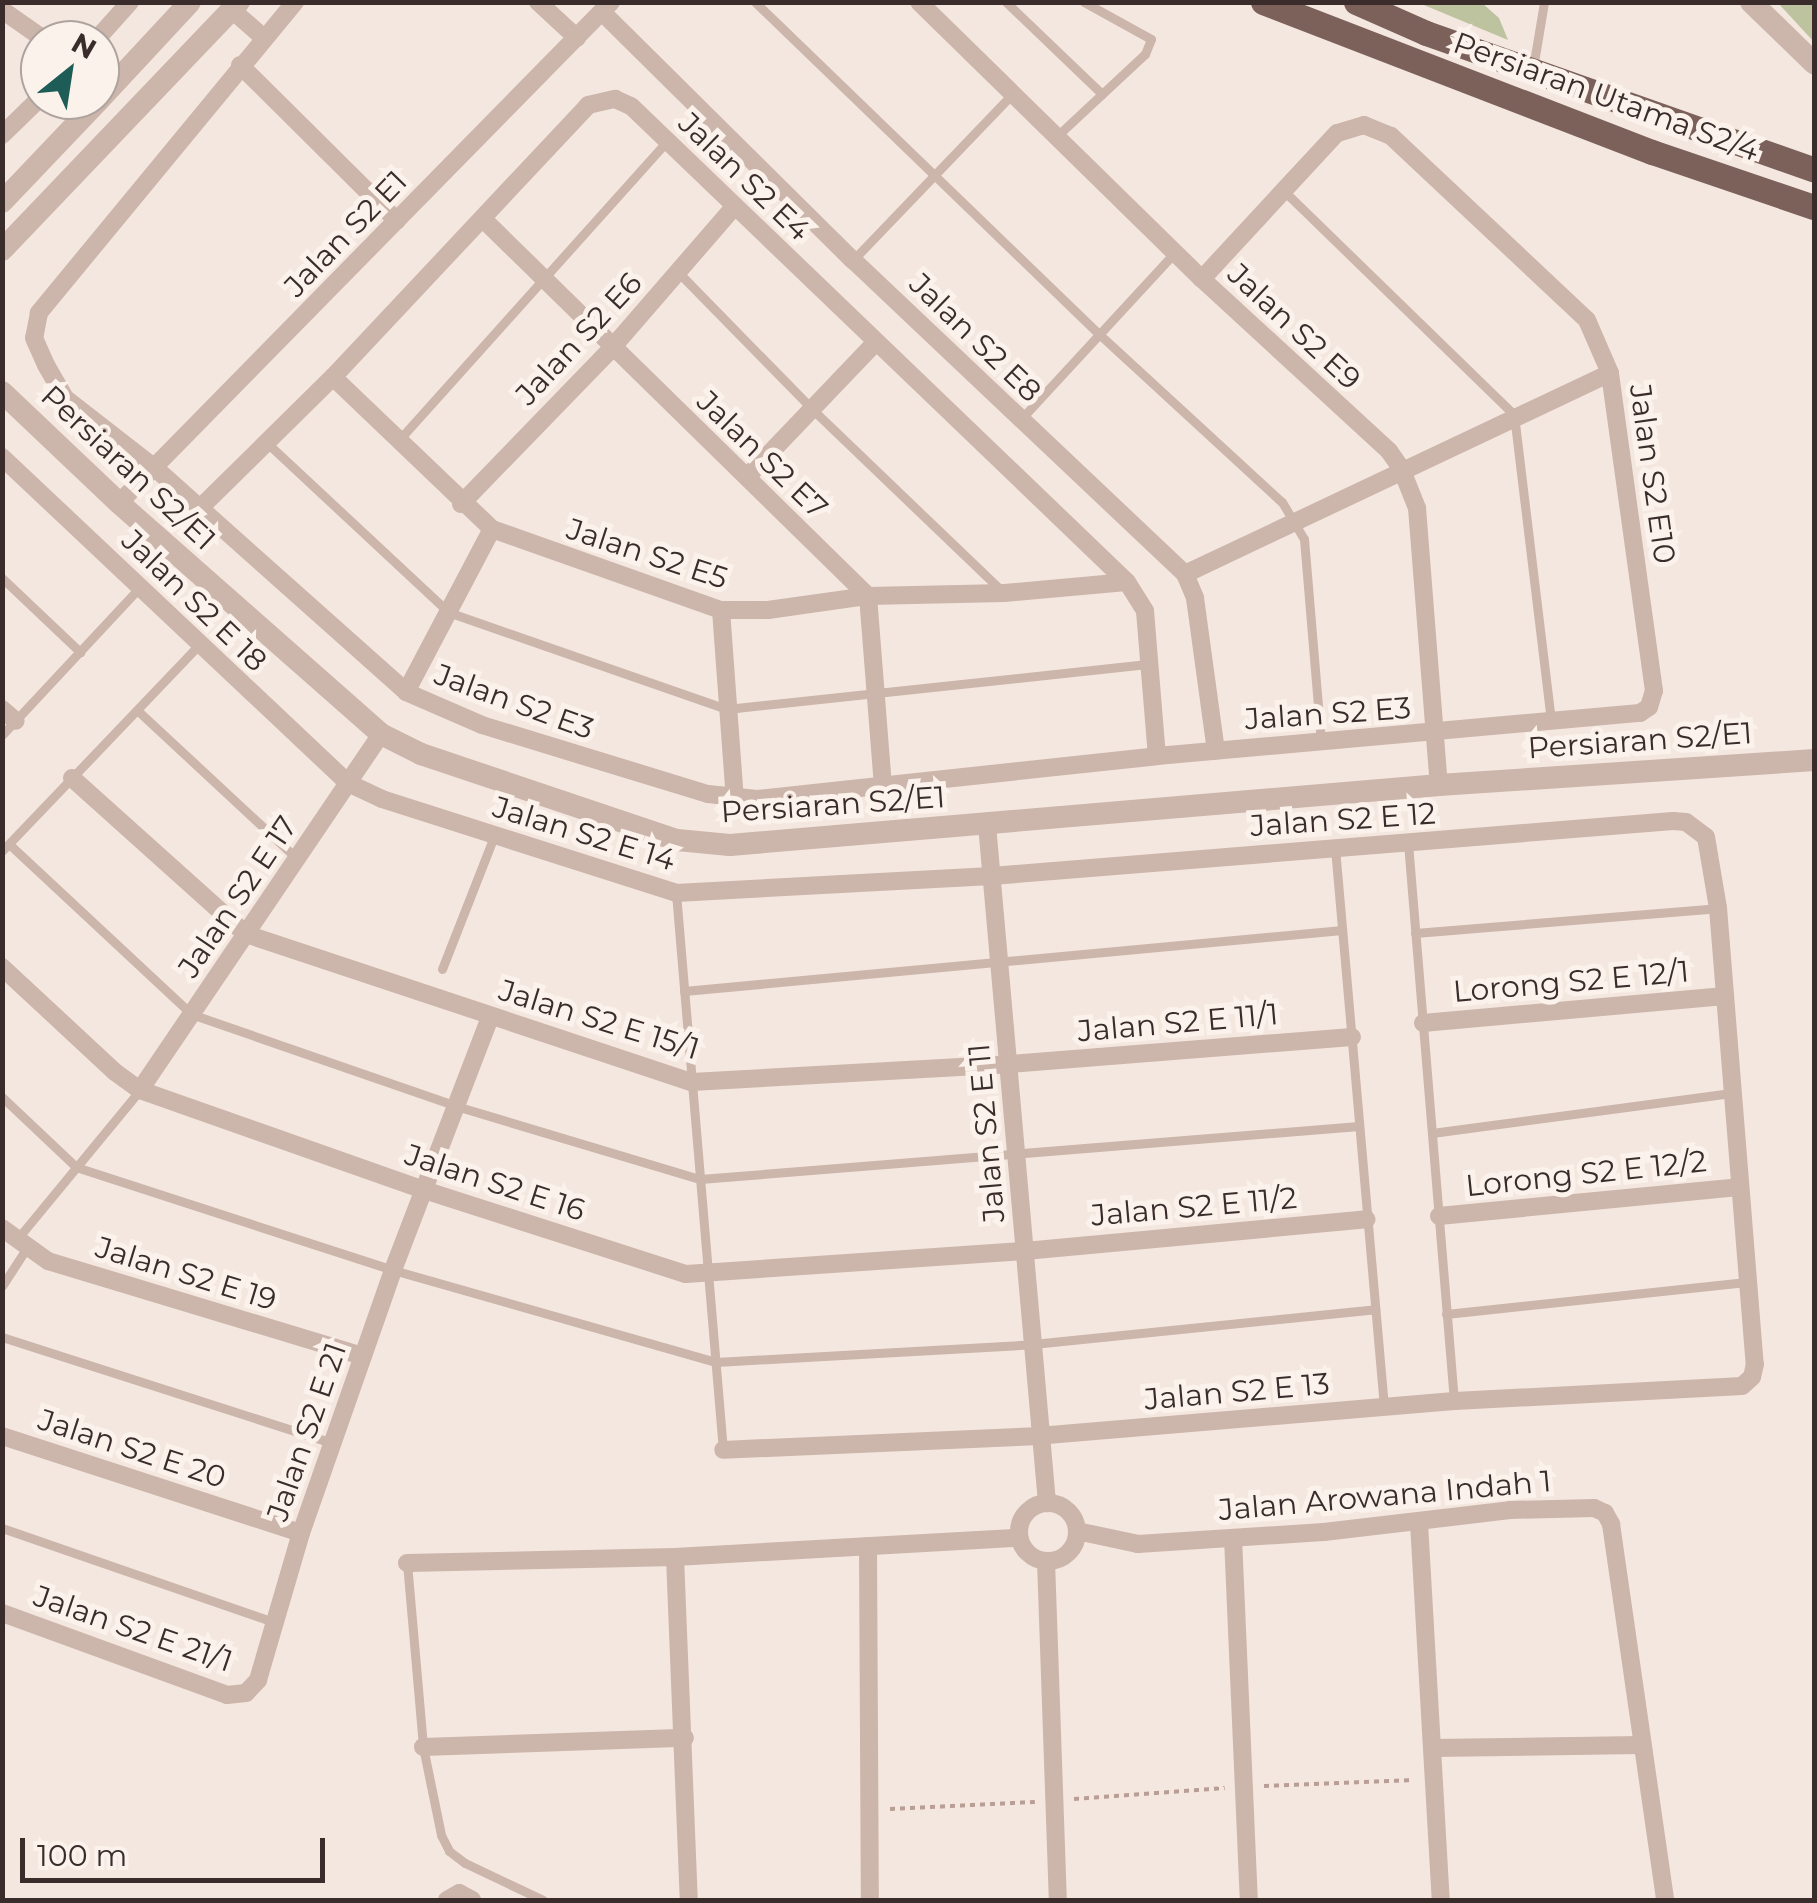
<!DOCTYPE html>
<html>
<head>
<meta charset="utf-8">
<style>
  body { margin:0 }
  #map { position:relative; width:1817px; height:1903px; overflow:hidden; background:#f4e7df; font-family:Montserrat,sans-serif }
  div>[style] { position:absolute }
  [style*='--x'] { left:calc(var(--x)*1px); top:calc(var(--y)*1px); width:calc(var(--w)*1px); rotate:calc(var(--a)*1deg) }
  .green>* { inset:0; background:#bdc39e }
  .path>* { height:4px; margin-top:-2px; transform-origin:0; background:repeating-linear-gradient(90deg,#b89e95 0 5px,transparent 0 10px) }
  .service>* { height:9px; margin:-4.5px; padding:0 4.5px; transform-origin:4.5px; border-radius:4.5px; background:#ccb5aa }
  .minor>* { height:18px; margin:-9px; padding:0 9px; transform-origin:9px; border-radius:9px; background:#ccb5aa }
  .minor>.ring { margin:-9px; padding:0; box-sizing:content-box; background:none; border:18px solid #ccb5aa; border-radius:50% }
  .tertiary>* { height:22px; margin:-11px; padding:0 11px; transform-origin:11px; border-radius:11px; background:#ccb5aa }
  .primary>* { height:25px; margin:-12.5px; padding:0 12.5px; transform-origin:12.5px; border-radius:12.5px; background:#7c615b }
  span { translate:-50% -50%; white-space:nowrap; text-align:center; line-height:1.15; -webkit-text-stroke:10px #fbf2ec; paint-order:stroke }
  .street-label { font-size:30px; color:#3a2c2a }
  .frame { position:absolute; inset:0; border:5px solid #3a2c2a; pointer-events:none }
  .north { position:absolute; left:20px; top:20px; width:100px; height:100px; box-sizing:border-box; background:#fbf2ec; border:2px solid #aea39e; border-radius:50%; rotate:30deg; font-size:28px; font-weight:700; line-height:40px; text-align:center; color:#3a2c2a }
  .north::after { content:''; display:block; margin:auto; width:35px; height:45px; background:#1e5d57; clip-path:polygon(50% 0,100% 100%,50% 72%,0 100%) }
  .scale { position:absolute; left:20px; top:1838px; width:305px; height:45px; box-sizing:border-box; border:5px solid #3a2c2a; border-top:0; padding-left:12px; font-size:30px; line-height:35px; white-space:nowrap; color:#3a2c2a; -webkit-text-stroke:8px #fbf2ec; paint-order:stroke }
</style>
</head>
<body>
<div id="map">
  <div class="green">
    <i style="clip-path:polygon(1419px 3px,1482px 3px,1499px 18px,1508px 40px)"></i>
    <i style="clip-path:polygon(1778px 3px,1814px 3px,1814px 42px)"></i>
  </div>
  <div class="path">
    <i style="--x:1264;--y:1786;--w:150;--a:-2.3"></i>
    <i style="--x:1074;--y:1799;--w:151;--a:-4.2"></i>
    <i style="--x:890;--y:1809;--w:145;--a:-2.8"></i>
  </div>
  <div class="service">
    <i style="--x:755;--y:2;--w:478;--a:44"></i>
    <i style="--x:1099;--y:334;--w:248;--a:42.6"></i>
    <i style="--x:1282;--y:502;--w:43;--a:59.3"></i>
    <i style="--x:1304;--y:539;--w:203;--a:85.2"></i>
    <i style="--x:1006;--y:2;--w:133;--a:43.8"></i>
    <i style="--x:1533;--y:68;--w:67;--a:-80.5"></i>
    <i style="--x:1057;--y:136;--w:120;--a:-43"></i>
    <i style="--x:1145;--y:54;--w:16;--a:-68"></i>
    <i style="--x:1151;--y:39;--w:77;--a:-151.1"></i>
    <i style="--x:1284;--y:191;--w:321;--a:44.2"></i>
    <i style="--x:1514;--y:415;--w:307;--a:83.1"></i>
    <i style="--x:853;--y:260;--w:231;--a:-46.2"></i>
    <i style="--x:678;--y:272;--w:192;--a:45.6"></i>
    <i style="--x:812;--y:409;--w:266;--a:43.8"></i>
    <i style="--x:1022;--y:418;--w:224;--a:-47.3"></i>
    <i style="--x:398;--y:441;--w:403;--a:-48.1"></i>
    <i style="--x:266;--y:442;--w:249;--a:43"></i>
    <i style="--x:448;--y:612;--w:295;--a:19.2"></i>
    <i style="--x:727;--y:709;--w:425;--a:-6.1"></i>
    <i style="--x:2;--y:578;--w:108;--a:43.5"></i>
    <i style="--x:137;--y:710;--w:217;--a:42.9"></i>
    <i style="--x:2;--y:735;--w:202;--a:-47"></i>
    <i style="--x:1408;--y:843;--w:560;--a:85.29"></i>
    <i style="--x:9;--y:844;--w:249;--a:43"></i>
    <i style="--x:191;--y:1014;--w:281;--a:19.1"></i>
    <i style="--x:456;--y:1106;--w:255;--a:16.7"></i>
    <i style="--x:700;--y:1179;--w:661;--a:-4.6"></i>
    <i style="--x:1335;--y:848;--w:561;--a:84.99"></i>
    <i style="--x:2;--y:851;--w:285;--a:-46.3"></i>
    <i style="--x:676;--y:893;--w:559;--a:85.18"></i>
    <i style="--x:1415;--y:933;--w:303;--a:-4.7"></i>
    <i style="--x:442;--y:969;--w:143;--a:-68.6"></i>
    <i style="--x:684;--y:991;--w:661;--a:-5.3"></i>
    <i style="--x:2;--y:1097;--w:102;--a:43.4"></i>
    <i style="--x:76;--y:1167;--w:333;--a:18"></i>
    <i style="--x:393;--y:1270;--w:336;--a:15.9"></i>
    <i style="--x:716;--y:1362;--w:318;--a:-3.2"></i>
    <i style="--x:1033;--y:1344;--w:344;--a:-5.8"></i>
    <i style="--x:1432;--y:1133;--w:302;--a:-7.6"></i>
    <i style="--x:18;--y:1238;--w:192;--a:-50.5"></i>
    <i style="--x:2;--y:1286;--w:44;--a:-57"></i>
    <i style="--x:1446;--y:1314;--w:302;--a:-6.1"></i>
    <i style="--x:2;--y:1337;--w:348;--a:17.8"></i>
    <i style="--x:2;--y:1528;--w:288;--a:19.1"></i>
    <i style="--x:407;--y:1563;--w:185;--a:85"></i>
    <i style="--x:423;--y:1747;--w:90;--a:78.4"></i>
    <i style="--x:441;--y:1835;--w:18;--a:63"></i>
    <i style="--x:449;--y:1851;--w:20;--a:37"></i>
    <i style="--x:465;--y:1863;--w:86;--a:25.4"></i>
  </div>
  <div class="minor">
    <i style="--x:295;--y:2;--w:403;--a:129.5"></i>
    <i style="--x:39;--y:313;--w:25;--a:101"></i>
    <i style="--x:34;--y:338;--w:30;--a:66"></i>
    <i style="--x:46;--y:365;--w:38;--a:60"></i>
    <i style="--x:65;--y:398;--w:114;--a:37.9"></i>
    <i style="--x:155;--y:468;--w:336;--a:41.7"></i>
    <i style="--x:406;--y:692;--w:83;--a:23.5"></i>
    <i style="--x:482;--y:725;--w:236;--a:17"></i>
    <i style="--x:708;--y:794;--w:49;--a:5.8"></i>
    <i style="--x:757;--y:799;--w:402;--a:-6.1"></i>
    <i style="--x:1157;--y:756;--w:485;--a:-5.1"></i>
    <i style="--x:1640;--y:713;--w:11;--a:-34"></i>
    <i style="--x:1649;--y:707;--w:17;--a:-73"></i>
    <i style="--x:1654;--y:691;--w:321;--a:-97.9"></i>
    <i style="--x:1610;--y:373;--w:58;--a:-113.5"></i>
    <i style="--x:1587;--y:320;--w:269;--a:-136.8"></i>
    <i style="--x:1391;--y:136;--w:29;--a:-158"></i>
    <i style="--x:1364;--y:125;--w:28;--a:163"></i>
    <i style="--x:1337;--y:133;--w:199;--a:132.8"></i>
    <i style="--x:538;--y:2;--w:53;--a:42.7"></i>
    <i style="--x:919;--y:2;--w:396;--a:44.4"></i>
    <i style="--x:1202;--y:279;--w:254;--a:42.6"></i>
    <i style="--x:1389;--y:451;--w:21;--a:55"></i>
    <i style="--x:1401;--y:468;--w:43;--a:68.2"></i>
    <i style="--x:1417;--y:508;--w:278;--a:85.5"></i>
    <i style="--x:2;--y:10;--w:52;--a:34.9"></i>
    <i style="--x:232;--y:10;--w:41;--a:41.1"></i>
    <i style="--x:602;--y:12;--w:353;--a:44.7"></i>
    <i style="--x:853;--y:260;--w:457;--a:43.4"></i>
    <i style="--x:1185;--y:574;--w:26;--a:67"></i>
    <i style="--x:1195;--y:598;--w:154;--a:82.2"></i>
    <i style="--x:96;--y:40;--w:51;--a:-48.2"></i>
    <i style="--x:240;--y:65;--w:221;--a:44.8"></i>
    <i style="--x:2;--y:135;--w:53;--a:-44.2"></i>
    <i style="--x:483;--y:219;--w:539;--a:44.4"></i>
    <i style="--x:868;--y:596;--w:190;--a:85.5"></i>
    <i style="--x:333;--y:377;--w:220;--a:43.7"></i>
    <i style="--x:492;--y:529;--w:243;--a:19.5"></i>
    <i style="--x:721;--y:610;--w:47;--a:0"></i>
    <i style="--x:768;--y:610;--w:101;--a:-8"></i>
    <i style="--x:868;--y:596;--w:136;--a:-1.3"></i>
    <i style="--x:1004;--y:593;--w:123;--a:-5.1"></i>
    <i style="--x:2;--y:457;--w:475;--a:43.3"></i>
    <i style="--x:348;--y:783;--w:38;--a:25"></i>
    <i style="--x:382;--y:799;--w:309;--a:17.7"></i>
    <i style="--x:676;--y:893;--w:316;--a:-3.1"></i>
    <i style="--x:992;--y:876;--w:683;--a:-4.62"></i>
    <i style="--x:1673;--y:821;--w:13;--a:4"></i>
    <i style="--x:1686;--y:822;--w:25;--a:37"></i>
    <i style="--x:1706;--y:837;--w:72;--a:80.4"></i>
    <i style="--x:1718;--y:908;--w:457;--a:85.4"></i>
    <i style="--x:1755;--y:1364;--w:13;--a:103"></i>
    <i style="--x:1752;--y:1377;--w:13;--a:138"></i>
    <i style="--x:1742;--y:1386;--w:288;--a:177"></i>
    <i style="--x:1454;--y:1401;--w:414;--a:175.2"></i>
    <i style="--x:1041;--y:1436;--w:318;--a:177.5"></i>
    <i style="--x:747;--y:477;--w:187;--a:-46.3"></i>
    <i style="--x:119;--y:503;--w:702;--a:-45.52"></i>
    <i style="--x:461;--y:504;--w:216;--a:-45.9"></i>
    <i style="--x:611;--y:349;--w:188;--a:-49.1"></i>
    <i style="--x:199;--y:509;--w:188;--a:-44.6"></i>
    <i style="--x:333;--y:377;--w:373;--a:-46.8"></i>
    <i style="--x:588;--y:105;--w:28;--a:-13"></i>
    <i style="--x:615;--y:99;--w:17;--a:24"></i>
    <i style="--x:631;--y:106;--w:687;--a:43.82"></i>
    <i style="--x:1127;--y:582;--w:34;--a:58"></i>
    <i style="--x:1145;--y:611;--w:145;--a:85.3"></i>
    <i style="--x:1185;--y:574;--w:470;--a:-25.3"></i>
    <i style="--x:721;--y:610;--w:191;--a:85.8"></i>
    <i style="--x:406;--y:692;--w:184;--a:-62.2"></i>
    <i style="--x:2;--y:709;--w:18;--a:41"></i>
    <i style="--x:72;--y:778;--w:234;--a:41.9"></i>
    <i style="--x:246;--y:934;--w:470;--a:18.4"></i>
    <i style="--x:692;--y:1082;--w:318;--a:-3.2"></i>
    <i style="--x:1009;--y:1064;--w:344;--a:-4.5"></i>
    <i style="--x:987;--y:825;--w:681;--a:84.94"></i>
    <i style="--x:2;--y:967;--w:154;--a:42.9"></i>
    <i style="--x:115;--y:1072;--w:31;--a:36"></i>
    <i style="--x:140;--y:1090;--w:301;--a:19.4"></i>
    <i style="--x:424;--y:1190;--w:275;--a:17.8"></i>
    <i style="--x:686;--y:1274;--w:340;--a:-3.9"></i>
    <i style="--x:1025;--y:1251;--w:343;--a:-5.3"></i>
    <i style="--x:1423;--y:1023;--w:303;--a:-5.1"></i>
    <i style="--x:140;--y:1090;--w:430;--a:-55.9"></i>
    <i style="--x:1439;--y:1216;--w:301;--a:-5.5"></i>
    <i style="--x:2;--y:1228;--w:57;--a:35.7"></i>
    <i style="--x:48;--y:1261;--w:329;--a:16.8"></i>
    <i style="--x:2;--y:1436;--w:314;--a:18"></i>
    <i class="ring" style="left:1019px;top:1503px;width:40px;height:40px"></i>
    <i style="--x:1419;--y:1523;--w:378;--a:86.7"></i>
    <i style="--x:1077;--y:1531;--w:62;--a:12"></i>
    <i style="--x:1138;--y:1544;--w:186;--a:-3.7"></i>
    <i style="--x:1324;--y:1532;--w:187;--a:-6.7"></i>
    <i style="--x:1510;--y:1510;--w:84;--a:-1.4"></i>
    <i style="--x:1594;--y:1508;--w:12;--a:24"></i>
    <i style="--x:1605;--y:1513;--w:13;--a:61"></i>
    <i style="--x:1611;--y:1524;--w:380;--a:81.8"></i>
    <i style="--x:1233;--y:1538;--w:362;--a:87.5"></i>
    <i style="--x:868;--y:1546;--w:354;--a:89.7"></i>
    <i style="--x:675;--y:1557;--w:343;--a:87.7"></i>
    <i style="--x:1046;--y:1561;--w:339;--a:88"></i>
    <i style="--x:407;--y:1563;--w:268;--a:-1.3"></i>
    <i style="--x:675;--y:1557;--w:345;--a:-3.2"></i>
    <i style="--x:2;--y:1613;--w:239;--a:20"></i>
    <i style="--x:227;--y:1695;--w:19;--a:-6"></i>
    <i style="--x:246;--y:1693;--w:18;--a:-47"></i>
    <i style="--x:258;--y:1680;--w:153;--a:-73.7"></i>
    <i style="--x:301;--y:1533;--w:279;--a:-70.7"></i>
    <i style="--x:393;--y:1270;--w:271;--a:-69"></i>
    <i style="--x:423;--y:1747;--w:262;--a:-2"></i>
    <i style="--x:1433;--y:1748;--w:208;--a:-0.8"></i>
    <i style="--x:447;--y:1900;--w:14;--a:-30"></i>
    <i style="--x:459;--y:1893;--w:15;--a:28"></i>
  </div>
  <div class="tertiary">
    <i style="--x:1751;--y:2;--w:88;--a:44.1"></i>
    <i style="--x:100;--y:99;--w:132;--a:-47.1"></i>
    <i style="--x:2;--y:202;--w:141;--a:-46.4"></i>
    <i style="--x:2;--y:250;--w:343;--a:-46.3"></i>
    <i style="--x:2;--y:392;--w:161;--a:43.5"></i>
    <i style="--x:119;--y:503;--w:349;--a:41.4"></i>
    <i style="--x:381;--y:734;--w:45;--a:26.6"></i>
    <i style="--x:421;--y:754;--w:270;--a:18.6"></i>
    <i style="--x:677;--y:840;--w:53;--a:5.4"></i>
    <i style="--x:730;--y:845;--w:712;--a:-4.84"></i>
    <i style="--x:1439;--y:785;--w:376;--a:-3.8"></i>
  </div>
  <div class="primary">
    <i style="--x:1263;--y:2;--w:417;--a:21.1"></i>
    <i style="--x:1652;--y:152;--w:171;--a:18.8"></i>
    <i style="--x:1356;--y:2;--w:77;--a:23.9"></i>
    <i style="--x:1426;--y:33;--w:411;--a:19.4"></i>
  </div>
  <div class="street-label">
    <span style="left:1606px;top:97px;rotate:20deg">Persiaran Utama S2/4</span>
    <span style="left:744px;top:177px;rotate:44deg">Jalan S2 E4</span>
    <span style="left:346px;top:234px;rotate:-46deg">Jalan S2 E1</span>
    <span style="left:1294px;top:327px;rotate:43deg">Jalan S2 E9</span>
    <span style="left:975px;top:338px;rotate:44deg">Jalan S2 E8</span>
    <span style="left:579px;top:339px;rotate:-47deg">Jalan S2 E6</span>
    <span style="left:762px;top:455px;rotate:44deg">Jalan S2 E7</span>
    <span style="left:128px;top:468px;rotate:43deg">Persiaran S2/E1</span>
    <span style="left:1652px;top:474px;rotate:82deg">Jalan S2 E10</span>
    <span style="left:647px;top:554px;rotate:18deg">Jalan S2 E5</span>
    <span style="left:194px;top:601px;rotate:44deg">Jalan S2 E 18</span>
    <span style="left:514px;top:702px;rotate:20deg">Jalan S2 E3</span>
    <span style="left:1328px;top:714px;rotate:-4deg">Jalan S2 E3</span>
    <span style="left:1640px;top:741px;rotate:-4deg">Persiaran S2/E1</span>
    <span style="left:833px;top:805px;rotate:-4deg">Persiaran S2/E1</span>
    <span style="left:1343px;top:820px;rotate:-4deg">Jalan S2 E 12</span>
    <span style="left:584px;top:834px;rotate:17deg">Jalan S2 E 14</span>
    <span style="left:238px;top:897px;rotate:-56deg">Jalan S2 E 17</span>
    <span style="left:1571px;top:982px;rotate:-5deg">Lorong S2 E 12/1</span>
    <span style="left:599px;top:1020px;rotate:17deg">Jalan S2 E 15/1</span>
    <span style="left:1178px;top:1023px;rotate:-5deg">Jalan S2 E 11/1</span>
    <span style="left:987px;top:1133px;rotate:-95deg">Jalan S2 E 11</span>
    <span style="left:1586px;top:1174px;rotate:-6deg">Lorong S2 E 12/2</span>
    <span style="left:495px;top:1183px;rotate:18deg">Jalan S2 E 16</span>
    <span style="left:1194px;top:1207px;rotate:-5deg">Jalan S2 E 11/2</span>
    <span style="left:186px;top:1274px;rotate:17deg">Jalan S2 E 19</span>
    <span style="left:1237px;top:1392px;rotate:-5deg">Jalan S2 E 13</span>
    <span style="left:307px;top:1432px;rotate:-71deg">Jalan S2 E 21</span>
    <span style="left:132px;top:1449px;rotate:18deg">Jalan S2 E 20</span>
    <span style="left:1385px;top:1496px;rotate:-5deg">Jalan Arowana Indah 1</span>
    <span style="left:133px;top:1629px;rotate:19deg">Jalan S2 E 21/1</span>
  </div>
  <div class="frame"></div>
  <div class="north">N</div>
  <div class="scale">100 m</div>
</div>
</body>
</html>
